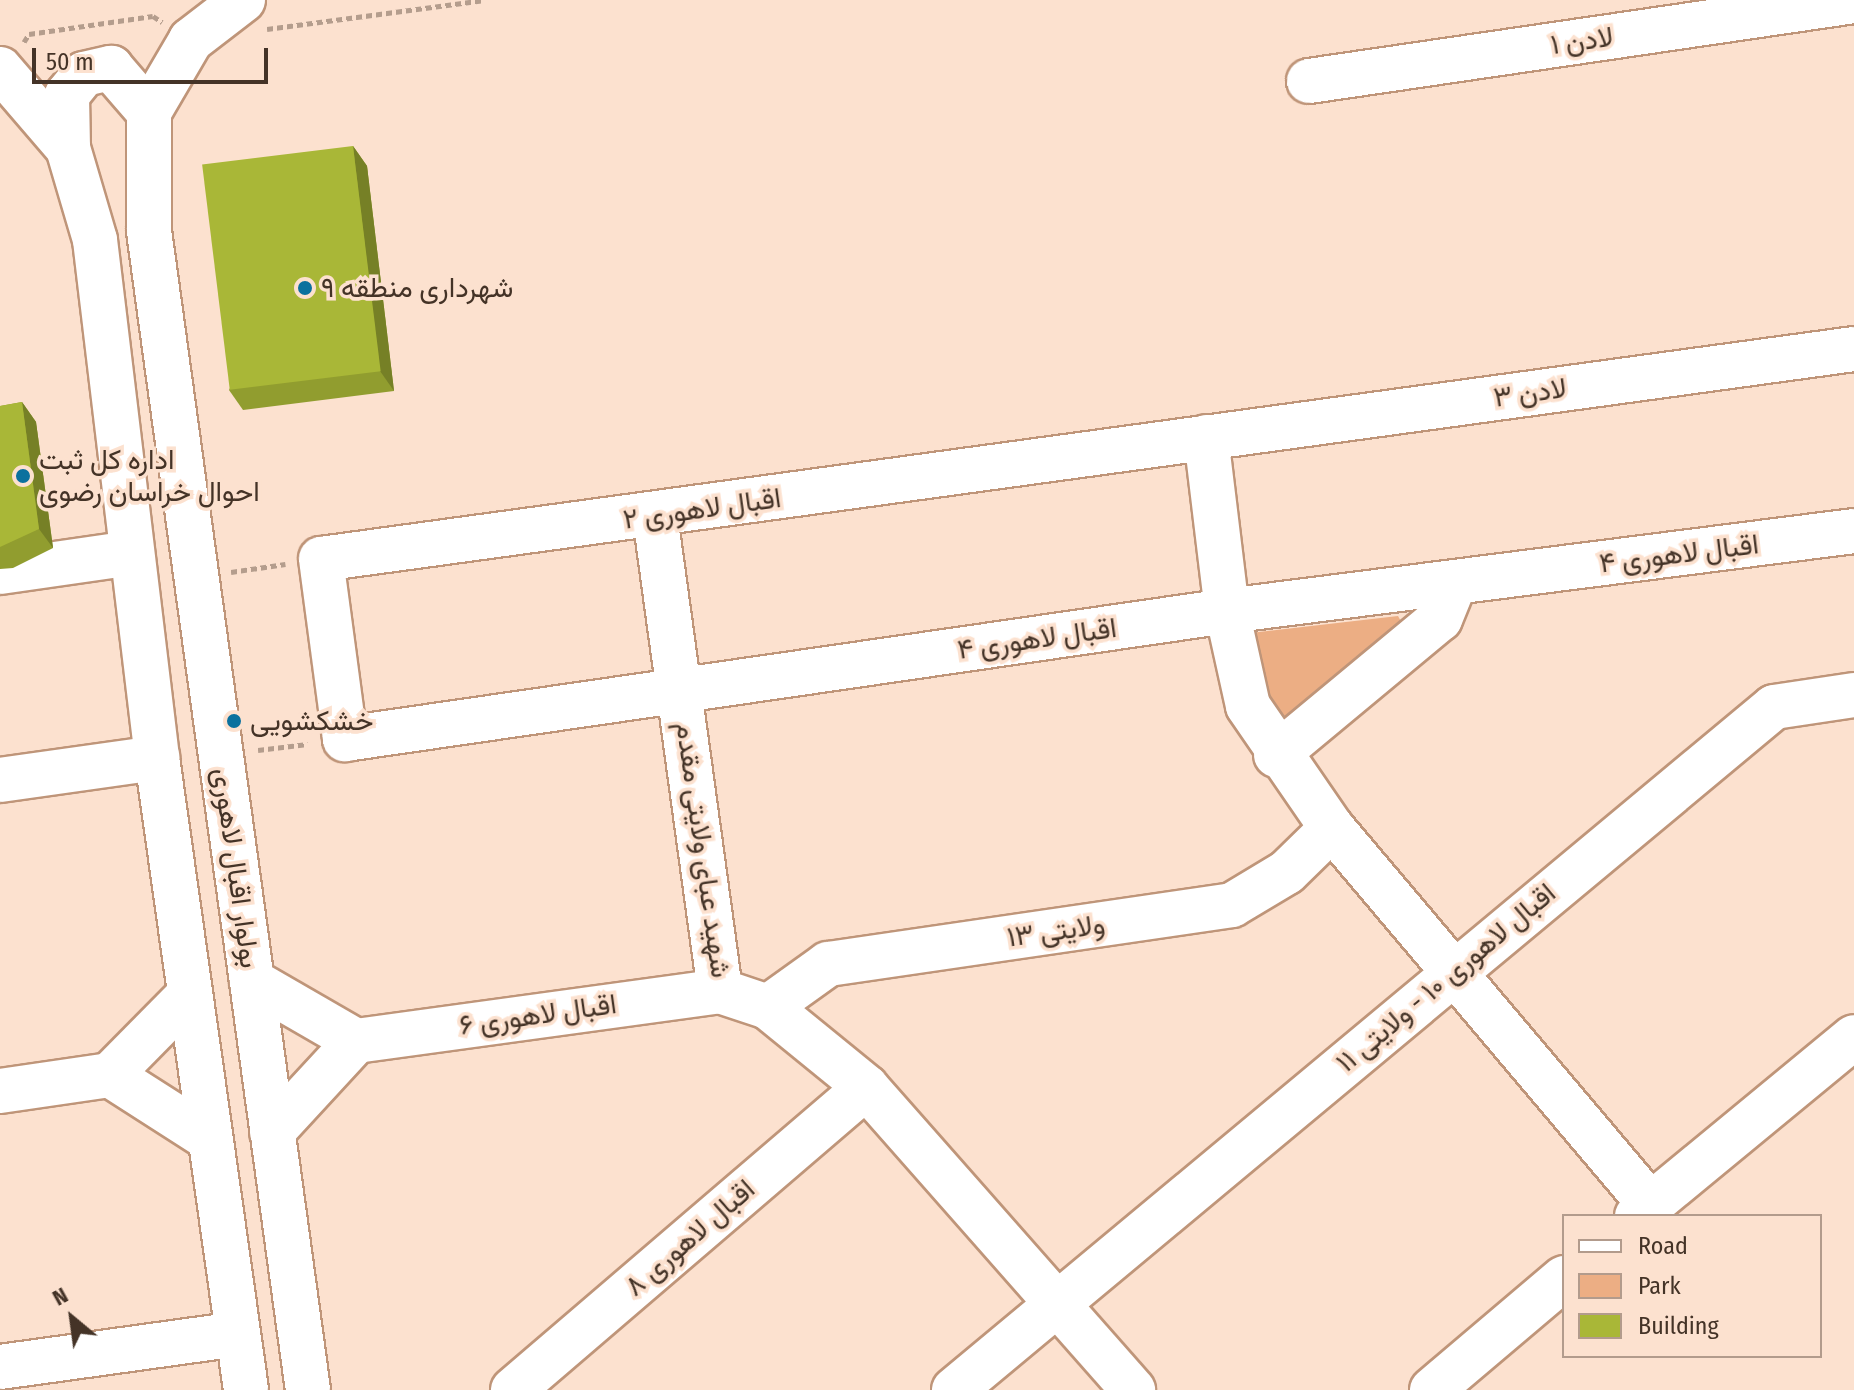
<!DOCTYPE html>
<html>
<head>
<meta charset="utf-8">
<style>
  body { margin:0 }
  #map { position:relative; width:1854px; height:1390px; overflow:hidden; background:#fce1cf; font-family:"Fira Sans Condensed",Vazirmatn,sans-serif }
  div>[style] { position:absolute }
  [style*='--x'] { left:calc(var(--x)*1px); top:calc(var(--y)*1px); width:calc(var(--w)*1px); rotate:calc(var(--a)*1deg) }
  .green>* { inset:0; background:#ecae84 }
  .path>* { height:5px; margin-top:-2.5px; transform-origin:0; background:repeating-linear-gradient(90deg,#b49d8d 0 6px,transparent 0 10px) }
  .roads { filter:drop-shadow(2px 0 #bf9579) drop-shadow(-2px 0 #bf9579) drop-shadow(0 2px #bf9579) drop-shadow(0 -2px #bf9579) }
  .minor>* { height:44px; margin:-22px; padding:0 22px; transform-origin:22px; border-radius:22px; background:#fff }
  .major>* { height:44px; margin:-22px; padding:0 22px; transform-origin:22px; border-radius:22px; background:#fff }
  .wall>* { inset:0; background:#919d2f }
  .shaded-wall>* { inset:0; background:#768026 }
  .building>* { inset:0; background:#a9b737; transform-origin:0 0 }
  .dots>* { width:22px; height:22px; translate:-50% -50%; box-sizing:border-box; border:4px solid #fce1cf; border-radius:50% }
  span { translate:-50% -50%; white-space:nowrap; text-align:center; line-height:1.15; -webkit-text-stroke:7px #fce1cf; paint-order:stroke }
  .street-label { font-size:28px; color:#443327 }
  .poi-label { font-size:28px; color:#443327 }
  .left { translate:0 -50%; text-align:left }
  .legend { position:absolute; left:1562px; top:1214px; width:260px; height:144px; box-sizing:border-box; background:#fce1cf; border:2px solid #b29b8c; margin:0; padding:10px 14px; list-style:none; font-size:24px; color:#443327 }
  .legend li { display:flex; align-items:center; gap:16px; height:40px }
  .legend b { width:40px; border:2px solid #b29b8c }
  .north { position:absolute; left:32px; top:1278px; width:80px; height:80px; -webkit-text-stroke:6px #fce1cf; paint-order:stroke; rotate:331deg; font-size:22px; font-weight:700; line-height:32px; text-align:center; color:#443327 }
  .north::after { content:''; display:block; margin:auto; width:28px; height:36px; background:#443327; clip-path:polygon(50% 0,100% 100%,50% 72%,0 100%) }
  .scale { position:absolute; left:32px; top:48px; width:236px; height:36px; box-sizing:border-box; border:4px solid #443327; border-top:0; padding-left:10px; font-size:24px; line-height:28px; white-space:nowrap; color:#443327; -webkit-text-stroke:6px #fce1cf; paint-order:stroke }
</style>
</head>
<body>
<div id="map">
  <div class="green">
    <i style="clip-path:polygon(1398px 616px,1408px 634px,1285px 730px,1265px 693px,1250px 633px)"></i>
  </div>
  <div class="path">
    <i style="--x:267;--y:29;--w:218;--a:-7.6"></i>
    <i style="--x:24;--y:42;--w:9;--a:-58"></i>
    <i style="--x:29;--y:34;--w:125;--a:-8.3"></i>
    <i style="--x:153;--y:16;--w:11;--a:34"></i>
    <i style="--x:231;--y:572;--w:55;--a:-8.4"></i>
    <i style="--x:258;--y:750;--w:50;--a:-6.8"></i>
  </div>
  <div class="roads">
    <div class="minor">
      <i style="--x:1309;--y:81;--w:551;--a:-8.35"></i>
      <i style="--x:1854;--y:349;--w:1547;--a:172.2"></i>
      <i style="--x:321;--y:559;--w:182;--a:82.4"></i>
      <i style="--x:345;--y:739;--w:891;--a:-8.26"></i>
      <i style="--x:1227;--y:611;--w:632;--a:-7.27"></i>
      <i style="--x:1206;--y:437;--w:175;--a:83.1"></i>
      <i style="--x:1227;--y:611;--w:97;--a:77.5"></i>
      <i style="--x:1248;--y:706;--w:148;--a:55.5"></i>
      <i style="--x:1332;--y:828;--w:492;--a:49.8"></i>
      <i style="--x:655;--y:516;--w:479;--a:82.2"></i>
      <i style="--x:0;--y:572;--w:133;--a:-8.2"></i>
      <i style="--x:1276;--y:755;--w:213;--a:-39.7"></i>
      <i style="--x:1440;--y:619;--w:40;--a:-68"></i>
      <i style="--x:0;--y:780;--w:159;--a:-8"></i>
      <i style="--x:252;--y:981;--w:120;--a:30"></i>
      <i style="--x:768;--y:1007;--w:74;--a:-35.6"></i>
      <i style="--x:828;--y:964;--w:408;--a:-8.3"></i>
      <i style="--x:1232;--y:905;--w:64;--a:-31"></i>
      <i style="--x:1287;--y:872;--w:63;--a:-44.4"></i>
      <i style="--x:356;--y:1041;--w:367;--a:-7.8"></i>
      <i style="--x:720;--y:991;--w:51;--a:18.4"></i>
      <i style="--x:768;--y:1007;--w:127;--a:39.2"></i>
      <i style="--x:866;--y:1087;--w:404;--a:48.6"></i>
      <i style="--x:110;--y:1075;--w:119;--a:32.6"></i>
      <i style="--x:0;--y:1091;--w:111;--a:-8.3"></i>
      <i style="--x:110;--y:1075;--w:114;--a:-45.4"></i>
      <i style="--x:272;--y:1132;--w:124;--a:-47.3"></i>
      <i style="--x:1637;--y:1216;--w:281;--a:-39.5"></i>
      <i style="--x:0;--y:1367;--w:239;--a:-7.9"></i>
      <i style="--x:513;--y:1390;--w:465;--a:-40.6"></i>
      <i style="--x:954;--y:1390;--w:1067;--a:-39.79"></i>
      <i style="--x:1774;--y:707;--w:81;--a:-8.5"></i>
      <i style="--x:1432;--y:1390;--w:173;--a:-40.3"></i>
    </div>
    <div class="major">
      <i style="--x:243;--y:0;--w:66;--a:142.4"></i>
      <i style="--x:191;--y:40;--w:83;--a:120.3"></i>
      <i style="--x:149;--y:112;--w:119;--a:90"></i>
      <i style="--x:149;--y:231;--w:1170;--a:82.19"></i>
      <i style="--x:0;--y:69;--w:104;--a:49.3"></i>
      <i style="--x:68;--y:148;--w:96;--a:73.6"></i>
      <i style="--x:95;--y:240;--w:522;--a:83.17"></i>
      <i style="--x:157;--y:758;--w:638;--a:81.98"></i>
      <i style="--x:68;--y:148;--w:53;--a:-91.1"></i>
      <i style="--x:67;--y:95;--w:27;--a:-51"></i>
      <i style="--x:84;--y:74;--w:28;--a:-13"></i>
      <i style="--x:111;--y:68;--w:58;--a:49.2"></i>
    </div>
  </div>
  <div class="wall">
    <i style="clip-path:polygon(353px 146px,367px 166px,394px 391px,243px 410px,229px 390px)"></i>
    <i style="clip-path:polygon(22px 402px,36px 422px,53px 548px,13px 568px,0 569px,0 406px)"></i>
  </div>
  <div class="shaded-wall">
    <i style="clip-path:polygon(353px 146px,367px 166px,394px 391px,380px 371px)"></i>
    <i style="clip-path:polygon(22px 402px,36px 422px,53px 548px,39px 529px)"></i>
  </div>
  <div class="building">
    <i style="left:353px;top:146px;width:227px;height:152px;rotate:83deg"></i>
    <i style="clip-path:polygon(22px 402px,39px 529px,0 547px,0 406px)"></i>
  </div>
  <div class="dots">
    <i style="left:305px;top:288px;background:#0b719e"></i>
    <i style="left:23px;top:476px;background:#0b719e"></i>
    <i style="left:234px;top:721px;background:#0b719e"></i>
  </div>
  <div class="street-label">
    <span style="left:1582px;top:41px;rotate:-8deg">لادن ۱</span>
    <span style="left:1530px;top:393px;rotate:-8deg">لادن ۳</span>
    <span style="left:702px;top:509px;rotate:-8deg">اقبال لاهوری ۲</span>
    <span style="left:1679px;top:554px;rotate:-7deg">اقبال لاهوری ۴</span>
    <span style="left:1037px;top:639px;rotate:-8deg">اقبال لاهوری ۴</span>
    <span style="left:703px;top:850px;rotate:82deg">شهید عبای ولایتی مقدم</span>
    <span style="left:236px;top:868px;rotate:82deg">بولوار اقبال لاهوری</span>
    <span style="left:1056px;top:931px;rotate:-8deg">ولایتی ۱۳</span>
    <span style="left:1446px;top:978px;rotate:-40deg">اقبال لاهوری ۱۰ - ولایتی ۱۱</span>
    <span style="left:538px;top:1015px;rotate:-8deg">اقبال لاهوری ۶</span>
    <span style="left:690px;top:1238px;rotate:-41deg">اقبال لاهوری ۸</span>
  </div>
  <div class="poi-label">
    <span class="left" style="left:321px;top:288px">شهرداری منطقه ۹</span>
    <span class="left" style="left:39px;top:476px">اداره کل ثبت<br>احوال خراسان رضوی</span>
    <span class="left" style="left:250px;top:721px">خشکشویی</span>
  </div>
  <ul class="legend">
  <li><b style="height:10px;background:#fff"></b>Road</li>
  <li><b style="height:22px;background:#ecae84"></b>Park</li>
  <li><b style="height:22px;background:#a9b737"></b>Building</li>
  </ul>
  <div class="north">N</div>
  <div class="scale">50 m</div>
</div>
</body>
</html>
